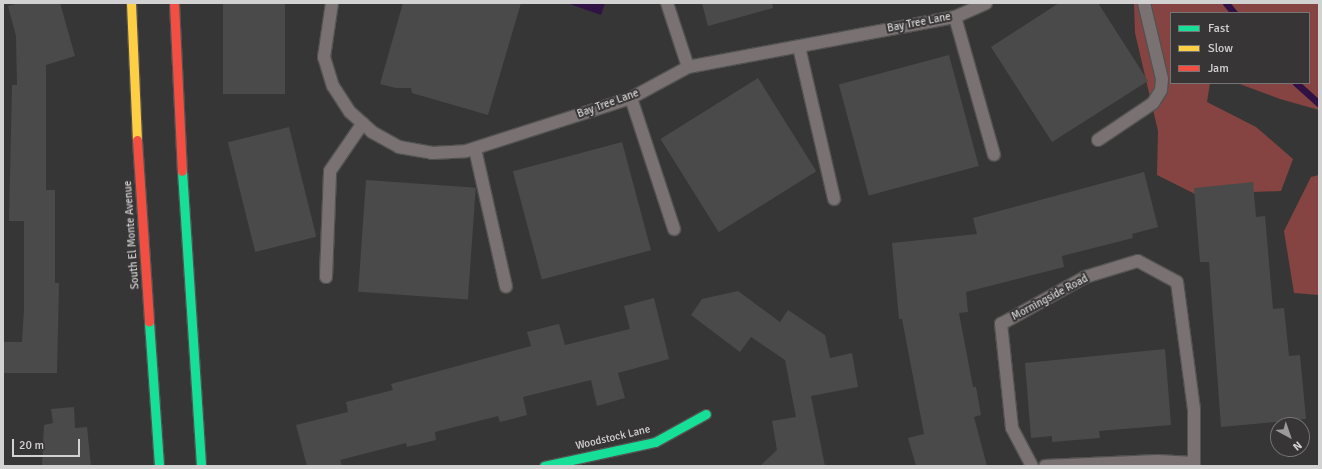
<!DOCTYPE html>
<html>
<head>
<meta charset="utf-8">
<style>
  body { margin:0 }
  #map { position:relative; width:1322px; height:469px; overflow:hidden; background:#373636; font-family:Signika,sans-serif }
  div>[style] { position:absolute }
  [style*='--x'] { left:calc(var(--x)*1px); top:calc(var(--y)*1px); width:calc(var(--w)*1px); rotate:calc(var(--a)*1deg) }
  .green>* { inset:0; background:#854441 }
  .water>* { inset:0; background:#301245 }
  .stream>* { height:7px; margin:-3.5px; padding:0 3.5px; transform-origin:3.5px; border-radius:3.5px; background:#301245 }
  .building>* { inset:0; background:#4b4a4a; transform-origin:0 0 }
  .roads { filter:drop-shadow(1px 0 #535252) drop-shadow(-1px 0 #535252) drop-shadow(0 1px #535252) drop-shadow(0 -1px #535252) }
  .lane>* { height:12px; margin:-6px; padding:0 6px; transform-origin:6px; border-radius:6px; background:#7a7272 }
  .fast>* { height:9px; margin:-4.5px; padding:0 4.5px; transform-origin:4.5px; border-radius:4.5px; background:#16e098 }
  .slow>* { height:9px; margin:-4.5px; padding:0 4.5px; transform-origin:4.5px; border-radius:4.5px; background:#ffcf43 }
  .jam>* { height:9px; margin:-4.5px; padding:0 4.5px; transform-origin:4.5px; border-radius:4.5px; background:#f24e42 }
  span { translate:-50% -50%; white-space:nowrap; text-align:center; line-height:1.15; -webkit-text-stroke:4px #383536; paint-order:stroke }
  .street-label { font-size:11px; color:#d3d2d2 }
  .frame { position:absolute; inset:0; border:4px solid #d3d2d2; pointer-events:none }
  .legend { position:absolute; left:1170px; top:12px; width:140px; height:72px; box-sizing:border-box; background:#383536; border:1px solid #767474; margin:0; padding:5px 7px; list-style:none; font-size:12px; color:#d3d2d2 }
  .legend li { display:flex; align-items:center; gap:8px; height:20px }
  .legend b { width:20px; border:1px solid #767474 }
  .north { position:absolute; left:1270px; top:417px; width:40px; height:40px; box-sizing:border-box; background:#383536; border:1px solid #767474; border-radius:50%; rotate:140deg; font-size:11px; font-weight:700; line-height:16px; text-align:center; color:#d3d2d2 }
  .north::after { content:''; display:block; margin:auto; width:14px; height:18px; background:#9c9b9b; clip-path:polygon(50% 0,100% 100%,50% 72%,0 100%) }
  .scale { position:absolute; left:12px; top:439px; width:68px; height:18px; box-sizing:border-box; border:2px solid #d3d2d2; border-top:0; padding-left:5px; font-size:12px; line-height:14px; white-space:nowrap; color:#d3d2d2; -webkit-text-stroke:3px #383536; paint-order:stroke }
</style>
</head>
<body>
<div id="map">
  <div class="green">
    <i style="clip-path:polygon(1134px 3px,1319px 3px,1319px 110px,1280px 99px,1237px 83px,1309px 83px,1309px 13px,1171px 13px,1171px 83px,1210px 83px,1207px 102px,1256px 127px,1293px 159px,1281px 191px,1195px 194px,1157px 175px,1158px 131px,1135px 33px)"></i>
    <i style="clip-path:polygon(1319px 175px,1319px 295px,1294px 293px,1284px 231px,1311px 177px)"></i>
  </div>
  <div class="water">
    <i style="clip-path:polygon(567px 3px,605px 3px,601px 15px)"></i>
  </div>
  <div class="stream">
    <i style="--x:1226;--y:3;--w:13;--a:51"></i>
    <i style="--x:1296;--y:83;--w:31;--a:42"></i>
  </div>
  <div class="building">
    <i style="clip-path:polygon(19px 3px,60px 3px,75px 56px,46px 65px,46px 190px,55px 190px,55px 283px,59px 283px,57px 373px,4px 373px,4px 342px,22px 342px,24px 309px,24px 221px,9px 221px,12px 85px,17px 85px,16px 36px,8px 6px)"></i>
    <i style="left:223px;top:3px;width:62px;height:91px"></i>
    <i style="clip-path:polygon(403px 3px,521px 3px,488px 115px,412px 93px,411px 88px,396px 88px,380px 84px)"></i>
    <i style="clip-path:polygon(702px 3px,772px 3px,773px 8px,708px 26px)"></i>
    <i style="clip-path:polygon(1059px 3px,1098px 3px,1148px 81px,1052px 142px,991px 47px)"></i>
    <i style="left:949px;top:55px;width:115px;height:114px;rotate:75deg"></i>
    <i style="left:758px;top:78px;width:110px;height:115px;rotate:58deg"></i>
    <i style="left:289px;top:127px;width:113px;height:63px;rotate:76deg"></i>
    <i style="left:622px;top:142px;width:112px;height:113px;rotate:75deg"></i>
    <i style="clip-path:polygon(1144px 172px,1158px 227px,1132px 234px,1133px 238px,1062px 256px,1064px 267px,966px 292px,968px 312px,959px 313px,973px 387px,976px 387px,981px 415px,974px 417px,987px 466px,916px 466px,908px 438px,924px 434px,902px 319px,899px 319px,892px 243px,977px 234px,973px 218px)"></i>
    <i style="left:366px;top:180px;width:110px;height:112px;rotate:4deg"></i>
    <i style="clip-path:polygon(1253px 182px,1256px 217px,1265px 216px,1273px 309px,1284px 308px,1289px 356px,1300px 355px,1306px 419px,1221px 427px,1209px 262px,1200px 262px,1194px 188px)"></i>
    <i style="clip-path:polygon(738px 291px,780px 322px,788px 310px,825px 335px,830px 358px,852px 353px,858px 387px,811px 396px,825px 466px,760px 466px,777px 450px,772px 421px,796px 417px,785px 360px,751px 337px,740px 352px,691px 315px,702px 299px)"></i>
    <i style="clip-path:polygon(654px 298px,669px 359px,618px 373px,625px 398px,597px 406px,591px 380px,523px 397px,527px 415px,500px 422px,498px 416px,435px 432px,436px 440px,407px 447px,406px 443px,340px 460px,342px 466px,307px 466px,296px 425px,348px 412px,346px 402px,393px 390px,391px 384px,531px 346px,527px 332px,559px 324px,565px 345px,630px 329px,624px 306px)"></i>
    <i style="clip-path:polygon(1165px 349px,1171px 425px,1099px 431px,1100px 438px,1052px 442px,1052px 436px,1031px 438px,1025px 363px)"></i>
    <i style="clip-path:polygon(74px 407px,75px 428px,87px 427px,91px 466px,42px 466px,44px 425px,53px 423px,51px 409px)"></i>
  </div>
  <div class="roads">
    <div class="lane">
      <i style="--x:332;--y:3;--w:55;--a:98.4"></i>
      <i style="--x:324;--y:57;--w:30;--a:73"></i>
      <i style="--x:333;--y:86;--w:31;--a:57"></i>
      <i style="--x:350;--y:112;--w:30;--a:42"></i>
      <i style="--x:372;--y:132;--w:31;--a:29"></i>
      <i style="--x:399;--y:147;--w:34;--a:10"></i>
      <i style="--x:432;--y:153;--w:34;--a:-3"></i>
      <i style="--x:466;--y:151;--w:173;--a:-17.8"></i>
      <i style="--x:631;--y:98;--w:65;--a:-28.5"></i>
      <i style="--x:688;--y:67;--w:272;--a:-10.6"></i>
      <i style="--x:955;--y:17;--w:34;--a:-24"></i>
      <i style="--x:667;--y:3;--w:67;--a:71.8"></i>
      <i style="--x:955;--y:17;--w:143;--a:74.2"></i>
      <i style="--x:799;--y:47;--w:156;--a:77"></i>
      <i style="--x:631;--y:98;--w:138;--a:71.8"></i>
      <i style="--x:1098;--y:140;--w:66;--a:-33.9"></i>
      <i style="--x:1153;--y:103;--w:15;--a:-58"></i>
      <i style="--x:1161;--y:90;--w:11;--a:-85"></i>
      <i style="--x:1162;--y:79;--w:78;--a:-103.3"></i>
      <i style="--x:475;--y:149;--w:141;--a:77.3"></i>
      <i style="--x:326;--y:277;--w:106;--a:-87.8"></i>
      <i style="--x:330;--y:171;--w:58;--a:-55.5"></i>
      <i style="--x:1032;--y:466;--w:43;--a:-117.8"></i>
      <i style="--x:1012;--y:428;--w:105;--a:-96"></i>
      <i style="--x:1001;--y:324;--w:96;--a:-29.2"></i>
      <i style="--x:1085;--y:277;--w:55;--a:-16.8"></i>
      <i style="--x:1138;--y:261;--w:44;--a:28.3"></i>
      <i style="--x:1177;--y:282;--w:128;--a:82.4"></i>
      <i style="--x:1194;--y:409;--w:54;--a:90"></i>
      <i style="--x:1194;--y:463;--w:37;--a:-177"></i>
      <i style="--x:1157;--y:461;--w:112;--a:177.4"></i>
    </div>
    <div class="fast">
      <i style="--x:182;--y:171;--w:296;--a:86.3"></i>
      <i style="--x:149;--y:322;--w:144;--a:86"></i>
      <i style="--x:544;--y:466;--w:114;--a:-12.2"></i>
      <i style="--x:655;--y:442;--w:58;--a:-28.8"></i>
    </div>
    <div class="slow">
      <i style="--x:131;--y:3;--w:137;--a:87.5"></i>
    </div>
    <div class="jam">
      <i style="--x:174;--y:3;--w:168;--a:87.3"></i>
      <i style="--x:137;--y:140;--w:182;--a:86.2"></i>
    </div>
  </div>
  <div class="street-label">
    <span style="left:919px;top:23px;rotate:-11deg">Bay Tree Lane</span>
    <span style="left:608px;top:104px;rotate:-20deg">Bay Tree Lane</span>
    <span style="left:132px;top:235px;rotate:-94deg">South El Monte Avenue</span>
    <span style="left:1050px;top:298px;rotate:-28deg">Morningside Road</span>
    <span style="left:613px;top:438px;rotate:-13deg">Woodstock Lane</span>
  </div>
  <div class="frame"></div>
  <ul class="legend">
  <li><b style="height:5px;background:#16e098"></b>Fast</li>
  <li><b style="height:5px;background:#ffcf43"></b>Slow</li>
  <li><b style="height:5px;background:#f24e42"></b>Jam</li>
  </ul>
  <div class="north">N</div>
  <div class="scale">20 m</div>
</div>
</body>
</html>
